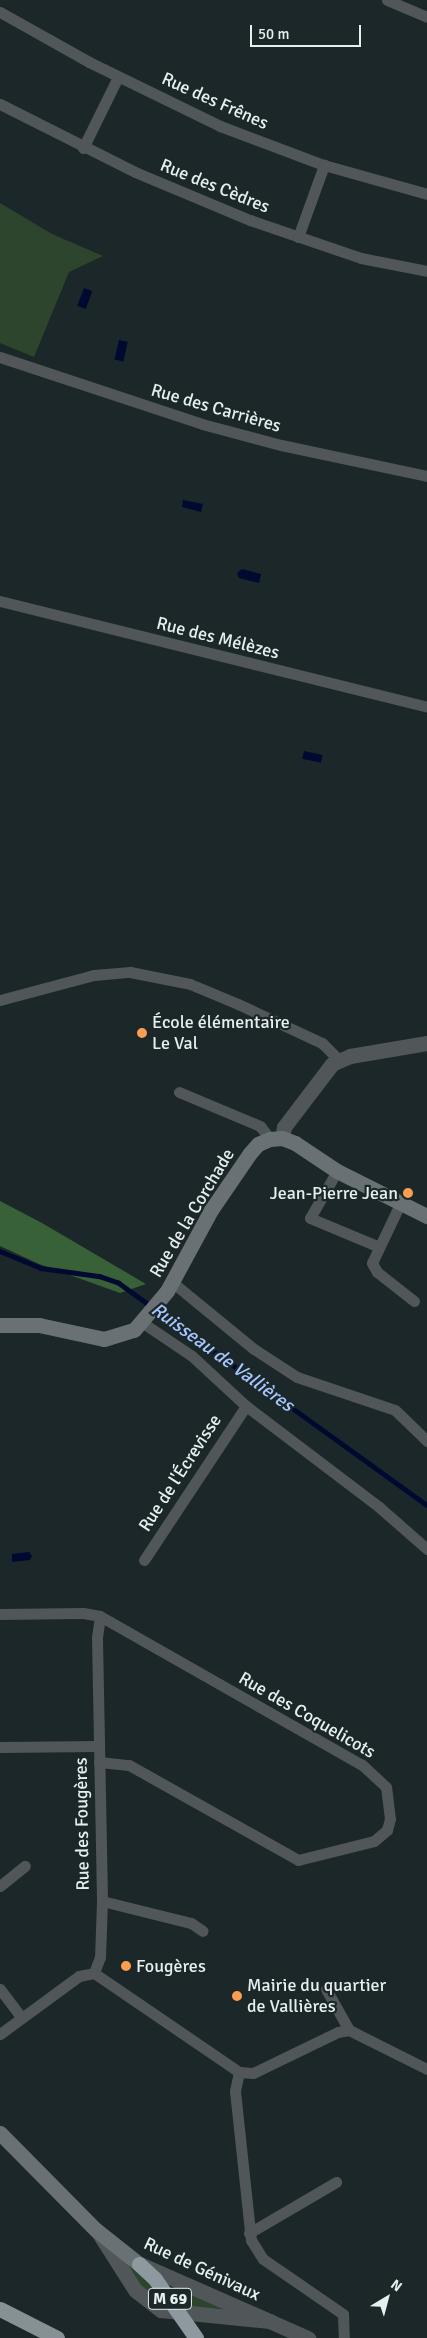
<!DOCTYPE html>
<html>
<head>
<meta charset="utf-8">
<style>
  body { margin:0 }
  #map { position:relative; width:427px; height:2338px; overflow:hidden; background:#1b2728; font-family:Signika,sans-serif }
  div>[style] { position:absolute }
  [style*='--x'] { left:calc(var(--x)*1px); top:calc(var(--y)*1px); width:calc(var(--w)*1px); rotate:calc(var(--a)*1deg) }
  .green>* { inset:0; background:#2d452d }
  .forest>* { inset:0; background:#386138 }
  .water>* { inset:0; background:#000a30; transform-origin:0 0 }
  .stream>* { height:4.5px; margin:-2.25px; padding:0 2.25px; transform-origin:2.25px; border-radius:2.25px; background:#000a30 }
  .minor>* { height:11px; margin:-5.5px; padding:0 5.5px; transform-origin:5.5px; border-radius:5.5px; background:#515658 }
  .tertiary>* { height:15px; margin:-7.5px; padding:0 7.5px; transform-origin:7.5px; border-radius:7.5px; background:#515658 }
  .secondary>* { height:15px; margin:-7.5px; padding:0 7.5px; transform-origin:7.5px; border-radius:7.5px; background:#6a7175 }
  .trunk>* { height:15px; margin:-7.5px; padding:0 7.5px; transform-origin:7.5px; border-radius:7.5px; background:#869095 }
  .motorway>* { height:15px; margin:-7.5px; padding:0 7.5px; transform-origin:7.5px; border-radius:7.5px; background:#8e999f }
  .dots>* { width:14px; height:14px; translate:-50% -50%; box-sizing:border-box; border:2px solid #1b2728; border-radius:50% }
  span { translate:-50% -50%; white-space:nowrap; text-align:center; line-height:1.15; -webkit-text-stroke:4.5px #1b2728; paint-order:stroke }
  .shield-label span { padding:1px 4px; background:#1b2728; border:1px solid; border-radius:4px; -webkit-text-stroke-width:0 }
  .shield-label { font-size:16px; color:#e6eeee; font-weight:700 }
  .street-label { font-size:18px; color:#e6eeee }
  .poi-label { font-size:18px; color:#e6eeee }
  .left { translate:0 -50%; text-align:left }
  .right { translate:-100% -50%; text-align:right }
  .water-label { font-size:19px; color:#a5c6ff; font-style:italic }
  .north { position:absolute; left:362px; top:2273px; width:50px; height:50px; -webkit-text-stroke:4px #1b2728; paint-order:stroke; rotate:37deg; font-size:14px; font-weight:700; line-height:20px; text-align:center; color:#e6eeee }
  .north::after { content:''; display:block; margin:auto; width:18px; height:22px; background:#e6eeee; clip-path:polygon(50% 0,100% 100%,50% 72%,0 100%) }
  .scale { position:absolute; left:250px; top:25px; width:111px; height:22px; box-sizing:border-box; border:2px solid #e6eeee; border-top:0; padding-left:6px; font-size:15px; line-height:18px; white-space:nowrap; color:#e6eeee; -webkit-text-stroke:4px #1b2728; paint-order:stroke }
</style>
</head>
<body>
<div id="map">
  <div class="green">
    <i style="clip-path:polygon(0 203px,52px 234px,103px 256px,69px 272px,34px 357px,0 343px)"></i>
    <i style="clip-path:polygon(124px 2258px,163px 2298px,161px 2303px,138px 2285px)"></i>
    <i style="clip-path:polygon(174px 2286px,227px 2309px,189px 2307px,172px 2291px)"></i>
  </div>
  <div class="forest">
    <i style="clip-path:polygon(0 1201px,42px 1223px,146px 1284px,120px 1293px,39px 1264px,0 1246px)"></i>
  </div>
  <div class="water">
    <i style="left:84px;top:288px;width:9px;height:19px;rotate:21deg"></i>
    <i style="left:119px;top:340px;width:9px;height:20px;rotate:13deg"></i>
    <i style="clip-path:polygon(183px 500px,203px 504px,201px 512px,182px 507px)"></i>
    <i style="clip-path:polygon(242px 569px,261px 574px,259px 583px,239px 578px,237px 573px)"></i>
    <i style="left:304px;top:751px;width:19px;height:8px;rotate:12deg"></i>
    <i style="clip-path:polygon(29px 1552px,32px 1556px,30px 1560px,12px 1562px,12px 1554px)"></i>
  </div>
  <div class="stream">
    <i style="--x:0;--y:1251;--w:44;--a:22.5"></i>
    <i style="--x:41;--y:1268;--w:59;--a:7.9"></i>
    <i style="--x:99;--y:1276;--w:21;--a:19"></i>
    <i style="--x:119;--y:1283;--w:380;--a:35.8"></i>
  </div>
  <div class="minor">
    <i style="--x:387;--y:0;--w:43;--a:23"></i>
    <i style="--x:0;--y:12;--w:102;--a:29.3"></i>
    <i style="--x:89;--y:62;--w:146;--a:26"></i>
    <i style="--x:220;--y:126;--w:111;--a:20.6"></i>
    <i style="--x:324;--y:165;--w:107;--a:15.7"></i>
    <i style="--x:0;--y:104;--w:151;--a:26.7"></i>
    <i style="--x:135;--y:172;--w:125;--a:22.7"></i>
    <i style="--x:250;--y:220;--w:117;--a:18.9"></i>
    <i style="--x:361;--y:258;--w:67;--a:11.1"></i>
    <i style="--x:83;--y:148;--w:79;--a:-63.8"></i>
    <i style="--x:298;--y:237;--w:77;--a:-70.1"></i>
    <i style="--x:0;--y:357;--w:213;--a:18.3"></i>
    <i style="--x:202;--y:424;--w:82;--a:14.9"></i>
    <i style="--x:281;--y:445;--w:149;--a:12"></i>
    <i style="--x:0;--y:601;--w:440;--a:13.9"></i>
    <i style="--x:0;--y:1000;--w:97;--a:-14.9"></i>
    <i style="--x:94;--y:975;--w:36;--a:-5"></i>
    <i style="--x:130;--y:972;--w:61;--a:11.3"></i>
    <i style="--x:190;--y:984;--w:52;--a:22.6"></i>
    <i style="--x:238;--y:1004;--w:93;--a:24.9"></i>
    <i style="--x:322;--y:1043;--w:24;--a:45"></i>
    <i style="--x:179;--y:1092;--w:88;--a:22.8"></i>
    <i style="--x:260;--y:1126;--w:16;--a:52"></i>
    <i style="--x:337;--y:1171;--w:54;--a:119.9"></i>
    <i style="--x:310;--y:1218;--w:73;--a:22.7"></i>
    <i style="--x:400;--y:1204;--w:65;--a:115.4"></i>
    <i style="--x:372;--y:1263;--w:10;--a:61"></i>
    <i style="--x:377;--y:1272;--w:47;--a:38.1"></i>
    <i style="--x:172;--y:1282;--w:106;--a:39.3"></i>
    <i style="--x:254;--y:1349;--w:51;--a:33.1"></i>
    <i style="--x:297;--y:1377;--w:103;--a:18.6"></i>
    <i style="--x:395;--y:1410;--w:45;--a:44.1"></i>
    <i style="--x:143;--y:1323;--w:59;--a:34"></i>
    <i style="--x:192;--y:1356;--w:74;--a:42.8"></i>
    <i style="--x:246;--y:1406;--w:167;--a:37.2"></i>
    <i style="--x:379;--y:1507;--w:64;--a:41.2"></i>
    <i style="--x:144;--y:1560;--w:185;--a:-56.5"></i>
    <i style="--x:0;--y:1614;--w:83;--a:-0.7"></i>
    <i style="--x:83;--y:1613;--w:17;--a:10"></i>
    <i style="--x:100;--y:1616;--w:22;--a:98"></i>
    <i style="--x:97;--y:1638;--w:263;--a:88.9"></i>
    <i style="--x:102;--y:1901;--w:56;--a:92"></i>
    <i style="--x:100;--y:1957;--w:17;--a:111"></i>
    <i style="--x:0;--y:1747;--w:98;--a:-0.6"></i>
    <i style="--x:99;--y:1762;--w:30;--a:6"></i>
    <i style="--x:129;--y:1765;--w:194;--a:29.3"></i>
    <i style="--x:298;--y:1860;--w:78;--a:-14"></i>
    <i style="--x:374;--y:1841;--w:17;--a:-40"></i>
    <i style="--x:387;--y:1830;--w:11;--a:-75"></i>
    <i style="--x:390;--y:1819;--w:32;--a:-97"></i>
    <i style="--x:386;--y:1787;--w:33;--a:-137"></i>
    <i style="--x:362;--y:1765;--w:301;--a:-150.4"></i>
    <i style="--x:0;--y:1886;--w:32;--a:-39"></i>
    <i style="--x:102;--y:1901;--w:92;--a:13.9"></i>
    <i style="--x:191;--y:1923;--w:14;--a:34"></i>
    <i style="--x:94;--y:1973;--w:176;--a:34.3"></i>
    <i style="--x:239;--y:2072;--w:14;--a:4"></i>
    <i style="--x:253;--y:2073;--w:94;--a:-25.8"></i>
    <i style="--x:338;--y:2032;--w:11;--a:-10"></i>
    <i style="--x:349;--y:2030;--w:87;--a:26.6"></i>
    <i style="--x:0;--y:1989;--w:36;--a:53"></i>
    <i style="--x:326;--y:1989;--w:47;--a:60.7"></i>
    <i style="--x:0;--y:2034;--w:98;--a:-36.3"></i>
    <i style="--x:79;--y:1976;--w:15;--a:-11"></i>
    <i style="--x:239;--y:2072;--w:19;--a:102"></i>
    <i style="--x:235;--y:2091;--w:150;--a:83.9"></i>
    <i style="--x:251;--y:2240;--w:22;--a:58"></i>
    <i style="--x:263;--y:2259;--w:97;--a:34.5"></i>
    <i style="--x:343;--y:2314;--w:24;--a:88"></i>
    <i style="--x:249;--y:2233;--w:101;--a:-30.4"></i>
  </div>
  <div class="tertiary">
    <i style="--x:282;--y:1138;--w:11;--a:-80"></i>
    <i style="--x:284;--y:1127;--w:79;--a:-52.7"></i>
    <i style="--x:332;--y:1064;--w:20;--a:-24"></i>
    <i style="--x:350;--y:1056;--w:78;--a:-9.6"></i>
    <i style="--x:100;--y:2235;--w:65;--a:57.5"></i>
    <i style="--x:135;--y:2290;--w:33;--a:38"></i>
    <i style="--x:161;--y:2310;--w:110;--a:5.8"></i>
    <i style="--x:140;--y:2264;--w:184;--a:23.8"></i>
  </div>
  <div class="secondary">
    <i style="--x:0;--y:1325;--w:39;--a:0"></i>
    <i style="--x:39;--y:1325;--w:66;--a:12.2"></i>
    <i style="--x:104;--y:1339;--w:31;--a:-17"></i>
    <i style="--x:134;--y:1330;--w:51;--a:-49.8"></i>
    <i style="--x:167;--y:1291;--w:92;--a:-61.5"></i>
    <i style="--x:211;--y:1210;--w:69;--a:-55.6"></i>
    <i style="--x:250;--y:1153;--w:12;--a:-48"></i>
    <i style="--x:258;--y:1144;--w:13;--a:-23"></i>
    <i style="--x:270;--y:1139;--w:12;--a:-5"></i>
    <i style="--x:282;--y:1138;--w:14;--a:21"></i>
    <i style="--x:295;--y:1143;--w:50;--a:33.7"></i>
    <i style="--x:337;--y:1171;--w:101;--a:26.6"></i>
    <i style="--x:0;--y:2133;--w:136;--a:45.3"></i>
    <i style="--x:96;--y:2230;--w:55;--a:38.3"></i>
  </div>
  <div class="trunk">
    <i style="--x:0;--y:2309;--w:64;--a:27"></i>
  </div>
  <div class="motorway">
    <i style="--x:139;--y:2264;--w:22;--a:43"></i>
    <i style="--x:155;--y:2279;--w:72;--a:55.2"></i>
  </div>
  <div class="dots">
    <i style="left:142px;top:1033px;background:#fc9e52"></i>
    <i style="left:408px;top:1193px;background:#fc9e52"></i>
    <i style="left:126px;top:1966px;background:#fc9e52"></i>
    <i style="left:237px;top:1996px;background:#fc9e52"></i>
  </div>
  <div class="shield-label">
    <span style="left:170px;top:2299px">M 69</span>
  </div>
  <div class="street-label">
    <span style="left:215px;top:101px;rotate:24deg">Rue des Frênes</span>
    <span style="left:215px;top:186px;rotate:22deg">Rue des Cèdres</span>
    <span style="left:216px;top:408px;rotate:16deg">Rue des Carrières</span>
    <span style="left:218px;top:638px;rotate:14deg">Rue des Mélèzes</span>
    <span style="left:192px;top:1213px;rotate:-59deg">Rue de la Corchade</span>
    <span style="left:180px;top:1473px;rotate:-57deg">Rue de l'Écrevisse</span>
    <span style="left:307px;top:1715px;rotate:30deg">Rue des Coquelicots</span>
    <span style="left:82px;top:1824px;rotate:-91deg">Rue des Fougères</span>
    <span style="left:202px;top:2269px;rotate:25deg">Rue de Génivaux</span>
  </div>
  <div class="poi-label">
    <span class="left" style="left:152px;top:1033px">École élémentaire<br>Le Val</span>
    <span class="right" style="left:398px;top:1193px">Jean-Pierre Jean</span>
    <span class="left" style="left:136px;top:1966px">Fougères</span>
    <span class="left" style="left:247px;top:1996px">Mairie du quartier<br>de Vallières</span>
  </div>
  <div class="water-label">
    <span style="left:222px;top:1358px;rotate:36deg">Ruisseau de Vallières</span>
  </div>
  <div class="north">N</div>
  <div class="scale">50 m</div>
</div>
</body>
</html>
